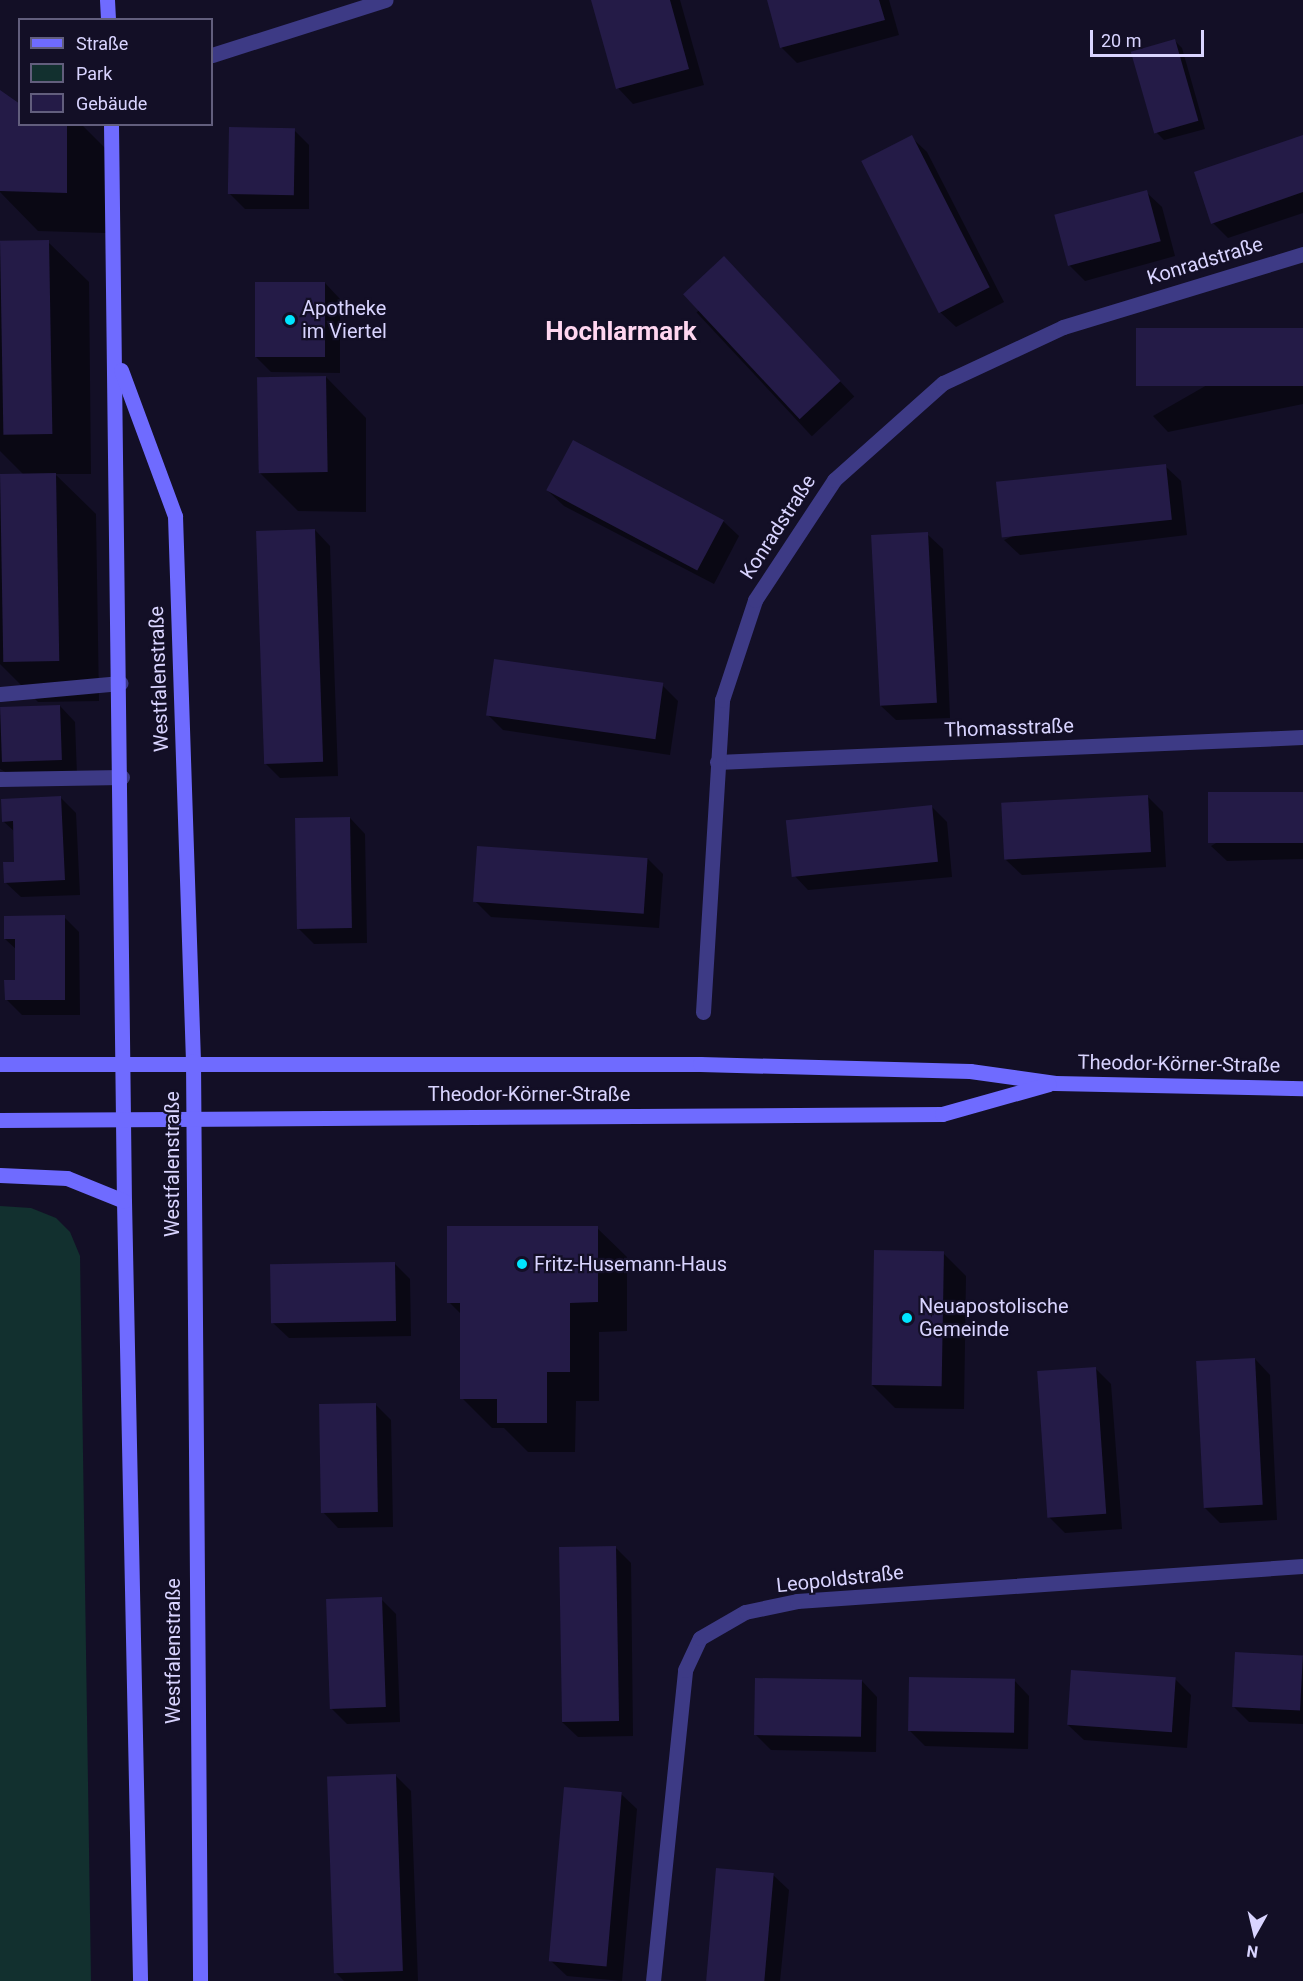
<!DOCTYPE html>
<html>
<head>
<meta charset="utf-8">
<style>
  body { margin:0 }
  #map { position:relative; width:1303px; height:1981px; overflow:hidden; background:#130f26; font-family:Roboto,sans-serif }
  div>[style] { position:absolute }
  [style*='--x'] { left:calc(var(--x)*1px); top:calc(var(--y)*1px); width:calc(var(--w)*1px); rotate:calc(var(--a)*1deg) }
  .green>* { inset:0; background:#12302f }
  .shadow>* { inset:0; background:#0007; transform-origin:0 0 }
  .building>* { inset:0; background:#241b47; transform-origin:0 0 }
  .lane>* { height:15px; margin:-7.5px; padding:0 7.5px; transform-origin:7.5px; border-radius:7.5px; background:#3d3a85 }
  .street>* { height:15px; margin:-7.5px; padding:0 7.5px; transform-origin:7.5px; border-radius:7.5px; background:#3d3a85 }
  .secondary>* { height:15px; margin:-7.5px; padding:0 7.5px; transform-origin:7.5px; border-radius:7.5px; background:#6f6bff }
  .dots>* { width:16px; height:16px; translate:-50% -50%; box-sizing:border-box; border:3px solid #130f26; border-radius:50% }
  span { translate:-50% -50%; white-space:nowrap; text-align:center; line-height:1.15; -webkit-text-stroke:4.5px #130f26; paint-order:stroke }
  .street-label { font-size:20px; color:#d9d4ff }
  .poi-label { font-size:20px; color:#d9d4ff }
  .left { translate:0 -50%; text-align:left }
  .district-label { font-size:26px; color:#ffd6f0; font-weight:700 }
  .legend { position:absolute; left:18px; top:18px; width:195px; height:108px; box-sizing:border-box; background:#130f26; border:2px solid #625e7d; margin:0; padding:8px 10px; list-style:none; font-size:18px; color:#d9d4ff }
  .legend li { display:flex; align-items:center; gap:12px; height:30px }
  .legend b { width:30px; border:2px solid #625e7d }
  .north { position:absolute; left:1225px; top:1903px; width:60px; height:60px; -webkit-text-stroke:4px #130f26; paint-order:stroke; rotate:188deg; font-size:16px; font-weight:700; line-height:24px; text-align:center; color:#d9d4ff }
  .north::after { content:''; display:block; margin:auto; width:21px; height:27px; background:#d9d4ff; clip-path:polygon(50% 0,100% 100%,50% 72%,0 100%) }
  .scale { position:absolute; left:1090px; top:30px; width:114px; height:27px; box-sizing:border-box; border:3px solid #d9d4ff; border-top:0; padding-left:8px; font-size:18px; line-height:21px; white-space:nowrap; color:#d9d4ff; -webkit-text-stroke:4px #130f26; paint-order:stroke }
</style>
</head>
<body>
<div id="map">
  <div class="green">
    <i style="clip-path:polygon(0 1206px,31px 1208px,56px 1218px,70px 1232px,80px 1256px,91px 1981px,0 1981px)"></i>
  </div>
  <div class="shadow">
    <i style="clip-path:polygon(593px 0,680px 0,704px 85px,633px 104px,618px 88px)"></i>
    <i style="clip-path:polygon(768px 0,889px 0,899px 35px,797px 63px,782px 48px)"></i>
    <i style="clip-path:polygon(1175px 41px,1182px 48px,1205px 129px,1164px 140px,1157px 133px)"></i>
    <i style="clip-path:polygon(0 92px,20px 124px,81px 124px,107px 150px,106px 233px,38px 231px,0 192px)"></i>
    <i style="clip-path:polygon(294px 130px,309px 145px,309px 209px,245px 209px,230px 194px)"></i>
    <i style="clip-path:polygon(1303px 136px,1303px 213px,1228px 238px,1213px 223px)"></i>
    <i style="clip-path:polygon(911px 137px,927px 152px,1004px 302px,956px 327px,940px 312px)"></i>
    <i style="clip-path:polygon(1146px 192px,1162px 207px,1175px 256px,1085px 281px,1069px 265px)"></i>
    <i style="clip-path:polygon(48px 242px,89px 282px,91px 474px,55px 474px,96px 514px,99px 701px,38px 702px,0 664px,0 475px,24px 475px,0 451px,0 243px)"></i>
    <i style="left:739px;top:273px;width:169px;height:58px;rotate:47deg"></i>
    <i style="clip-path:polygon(325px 283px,340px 299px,340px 373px,271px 372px,256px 357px)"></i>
    <i style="clip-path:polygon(1303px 330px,1303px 404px,1168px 432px,1153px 416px)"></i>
    <i style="clip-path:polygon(326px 377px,366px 418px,366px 512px,298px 511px,258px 471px)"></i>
    <i style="clip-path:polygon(573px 442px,723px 521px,739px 536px,714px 584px,564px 506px,548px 491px)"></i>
    <i style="clip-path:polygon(1165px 466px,1181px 481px,1187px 535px,1020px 555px,1004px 540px)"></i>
    <i style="clip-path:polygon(315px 530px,330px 546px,338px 776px,280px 778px,265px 763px)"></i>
    <i style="clip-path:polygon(927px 534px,943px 549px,950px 718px,896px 720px,880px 705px)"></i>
    <i style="clip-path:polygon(496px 661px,663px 686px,678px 701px,670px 755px,503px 730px,488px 715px)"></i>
    <i style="clip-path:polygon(60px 706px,75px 722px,77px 775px,14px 777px,0 769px,0 708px)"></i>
    <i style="clip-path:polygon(1303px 793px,1303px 859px,1227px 861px,1211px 846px)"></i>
    <i style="clip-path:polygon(1148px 797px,1163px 812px,1166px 867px,1022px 875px,1006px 860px)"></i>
    <i style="clip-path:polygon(61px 798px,76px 813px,80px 895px,21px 897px,5px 882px,16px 863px,15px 832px,3px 821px)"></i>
    <i style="clip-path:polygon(932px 807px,947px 822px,952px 877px,808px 890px,793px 874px)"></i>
    <i style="clip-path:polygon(350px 818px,365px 834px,367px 943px,314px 944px,298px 928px)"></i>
    <i style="clip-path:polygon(647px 858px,663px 874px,659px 928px,491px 917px,475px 901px)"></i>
    <i style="clip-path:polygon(64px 917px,79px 932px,80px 1015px,22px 1015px,6px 999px,17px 981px,17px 950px,5px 939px)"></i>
    <i style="clip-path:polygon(597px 1228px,627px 1257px,627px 1331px,599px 1332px,599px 1401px,576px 1401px,575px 1452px,528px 1452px,504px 1428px,492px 1428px,462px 1398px,462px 1315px,449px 1302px)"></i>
    <i style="clip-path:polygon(943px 1253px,966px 1276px,964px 1409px,895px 1408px,872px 1385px)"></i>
    <i style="clip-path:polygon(394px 1263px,410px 1279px,411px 1336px,289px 1338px,273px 1323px)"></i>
    <i style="clip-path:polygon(1255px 1359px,1270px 1375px,1277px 1520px,1220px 1523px,1204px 1507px)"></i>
    <i style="clip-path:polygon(1095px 1368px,1111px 1384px,1122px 1529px,1065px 1533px,1049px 1517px)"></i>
    <i style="clip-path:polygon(375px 1404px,391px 1420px,393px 1527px,338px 1528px,323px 1512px)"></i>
    <i style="clip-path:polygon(616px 1548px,631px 1563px,633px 1736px,578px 1737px,562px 1722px)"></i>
    <i style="clip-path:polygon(381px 1599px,396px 1614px,400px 1722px,347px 1724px,331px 1708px)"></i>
    <i style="clip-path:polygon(1303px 1656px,1303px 1724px,1249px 1722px,1234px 1707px)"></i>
    <i style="clip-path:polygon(1175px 1679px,1191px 1695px,1187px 1748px,1084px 1740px,1068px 1725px)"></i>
    <i style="clip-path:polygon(1014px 1680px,1029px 1696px,1028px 1749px,925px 1746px,910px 1731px)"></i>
    <i style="clip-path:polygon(862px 1681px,877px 1697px,876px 1752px,771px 1750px,756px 1735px)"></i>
    <i style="clip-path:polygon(395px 1775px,411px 1791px,418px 1981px,344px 1981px,335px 1972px)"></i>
    <i style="clip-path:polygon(621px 1794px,637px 1809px,622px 1981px,567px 1976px,551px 1961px)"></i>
    <i style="clip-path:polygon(773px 1875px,789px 1890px,780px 1981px,707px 1981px)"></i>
  </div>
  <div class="building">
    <i style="clip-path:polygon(591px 0,670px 0,689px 69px,616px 89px)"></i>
    <i style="clip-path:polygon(767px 0,879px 0,885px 20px,780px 48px)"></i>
    <i style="left:1175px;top:39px;width:85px;height:46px;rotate:74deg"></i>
    <i style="clip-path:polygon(0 90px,20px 104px,20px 124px,67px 124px,67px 193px,0 191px)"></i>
    <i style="left:229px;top:127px;width:66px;height:67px;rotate:1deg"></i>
    <i style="left:912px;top:135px;width:171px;height:57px;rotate:63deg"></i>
    <i style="clip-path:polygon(1303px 135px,1303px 192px,1211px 224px,1194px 172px)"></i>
    <i style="left:1147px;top:190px;width:53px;height:96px;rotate:75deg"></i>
    <i style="left:49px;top:240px;width:194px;height:49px;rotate:89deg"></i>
    <i style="left:724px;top:256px;width:171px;height:56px;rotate:47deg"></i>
    <i style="left:255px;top:282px;width:70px;height:75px"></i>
    <i style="left:1303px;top:328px;width:58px;height:167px;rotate:90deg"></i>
    <i style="left:326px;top:376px;width:96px;height:69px;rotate:89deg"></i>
    <i style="left:573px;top:440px;width:171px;height:57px;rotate:28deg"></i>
    <i style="left:1166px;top:464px;width:56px;height:171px;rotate:84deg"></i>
    <i style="left:56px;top:473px;width:188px;height:56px;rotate:89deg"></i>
    <i style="left:315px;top:529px;width:233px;height:59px;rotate:88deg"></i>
    <i style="left:928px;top:532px;width:171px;height:57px;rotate:87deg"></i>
    <i style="left:494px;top:659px;width:171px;height:57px;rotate:8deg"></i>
    <i style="left:60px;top:705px;width:55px;height:60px;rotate:88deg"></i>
    <i style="left:1303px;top:792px;width:51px;height:95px;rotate:90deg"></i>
    <i style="left:1148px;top:795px;width:57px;height:147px;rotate:87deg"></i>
    <i style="clip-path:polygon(61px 796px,65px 880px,4px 883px,3px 862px,14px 862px,13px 821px,2px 822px,1px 799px)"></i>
    <i style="left:932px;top:805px;width:57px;height:147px;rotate:84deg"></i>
    <i style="left:350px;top:817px;width:111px;height:55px;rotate:89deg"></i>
    <i style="left:477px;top:846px;width:171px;height:56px;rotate:4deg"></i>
    <i style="clip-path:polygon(65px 915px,65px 1000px,5px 1000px,4px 980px,15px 980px,15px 939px,4px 939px,4px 916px)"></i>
    <i style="clip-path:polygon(447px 1226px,598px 1226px,598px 1302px,570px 1303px,570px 1372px,547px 1372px,547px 1423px,497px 1423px,497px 1399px,460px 1399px,460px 1303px,447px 1303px)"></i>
    <i style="left:874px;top:1250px;width:70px;height:135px;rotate:1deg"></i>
    <i style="left:395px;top:1262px;width:59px;height:125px;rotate:89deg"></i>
    <i style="left:1255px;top:1358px;width:147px;height:59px;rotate:87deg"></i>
    <i style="left:1096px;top:1367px;width:147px;height:59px;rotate:86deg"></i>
    <i style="left:376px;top:1403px;width:109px;height:57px;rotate:89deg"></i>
    <i style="left:616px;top:1546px;width:175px;height:57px;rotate:89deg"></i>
    <i style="left:382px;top:1597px;width:110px;height:56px;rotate:88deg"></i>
    <i style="left:1235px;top:1652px;width:68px;height:55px;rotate:3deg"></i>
    <i style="left:1071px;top:1670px;width:105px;height:55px;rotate:4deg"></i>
    <i style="left:909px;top:1677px;width:106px;height:54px;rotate:1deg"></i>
    <i style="left:755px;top:1678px;width:107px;height:57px;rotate:1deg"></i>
    <i style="left:396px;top:1774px;width:197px;height:69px;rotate:88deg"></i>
    <i style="left:564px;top:1787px;width:58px;height:175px;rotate:5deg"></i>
    <i style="left:716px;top:1868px;width:58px;height:114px;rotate:5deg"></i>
  </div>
  <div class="lane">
    <i style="--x:0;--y:694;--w:121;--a:-5.2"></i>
    <i style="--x:0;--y:779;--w:122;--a:-0.9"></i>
  </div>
  <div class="street">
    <i style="--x:212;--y:55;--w:182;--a:-17.6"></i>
    <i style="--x:717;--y:762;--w:587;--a:-2.44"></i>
    <i style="--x:703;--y:1012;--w:313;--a:-86.5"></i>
    <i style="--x:722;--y:700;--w:105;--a:-71.7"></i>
    <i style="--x:755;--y:600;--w:144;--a:-56.6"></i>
    <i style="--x:834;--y:480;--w:146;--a:-41.7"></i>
    <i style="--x:943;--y:383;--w:132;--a:-25"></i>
    <i style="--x:1063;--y:327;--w:251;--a:-16.9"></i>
    <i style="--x:653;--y:1981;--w:313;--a:-84.1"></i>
    <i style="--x:685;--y:1670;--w:35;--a:-65"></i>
    <i style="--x:700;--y:1638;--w:52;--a:-30"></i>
    <i style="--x:745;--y:1612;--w:53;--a:-11.9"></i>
    <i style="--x:797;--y:1601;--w:507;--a:-3.96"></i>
  </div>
  <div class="secondary">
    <i style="--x:107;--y:0;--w:20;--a:87"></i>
    <i style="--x:111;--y:124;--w:1077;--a:89.31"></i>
    <i style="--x:124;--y:1201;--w:780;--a:88.82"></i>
    <i style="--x:121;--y:370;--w:156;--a:69.7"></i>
    <i style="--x:175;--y:516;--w:545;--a:88.11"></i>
    <i style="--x:193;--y:1061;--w:920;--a:89.56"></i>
    <i style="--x:0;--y:1064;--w:700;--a:0"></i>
    <i style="--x:700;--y:1064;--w:270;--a:1.5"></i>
    <i style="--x:970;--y:1071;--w:86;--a:8"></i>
    <i style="--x:1055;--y:1083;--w:248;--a:1.2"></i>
    <i style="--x:0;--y:1120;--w:942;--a:-0.36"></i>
    <i style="--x:942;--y:1114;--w:111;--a:-15.7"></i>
    <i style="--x:0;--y:1175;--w:67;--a:2.6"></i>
    <i style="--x:67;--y:1178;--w:61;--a:22"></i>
  </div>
  <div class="dots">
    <i style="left:290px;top:320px;background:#00e5ff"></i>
    <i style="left:522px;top:1264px;background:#00e5ff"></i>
    <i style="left:907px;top:1318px;background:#00e5ff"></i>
  </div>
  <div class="street-label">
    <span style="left:1205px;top:261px;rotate:-17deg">Konradstraße</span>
    <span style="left:778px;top:527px;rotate:-57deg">Konradstraße</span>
    <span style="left:159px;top:679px;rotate:-92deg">Westfalenstraße</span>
    <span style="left:1009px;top:728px;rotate:-2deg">Thomasstraße</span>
    <span style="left:1179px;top:1064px;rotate:1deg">Theodor-Körner-Straße</span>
    <span style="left:529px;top:1094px">Theodor-Körner-Straße</span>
    <span style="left:172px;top:1164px;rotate:-90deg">Westfalenstraße</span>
    <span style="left:840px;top:1579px;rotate:-6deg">Leopoldstraße</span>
    <span style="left:173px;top:1651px;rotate:-90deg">Westfalenstraße</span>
  </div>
  <div class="poi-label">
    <span class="left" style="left:302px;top:320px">Apotheke<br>im Viertel</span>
    <span class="left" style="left:534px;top:1264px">Fritz-Husemann-Haus</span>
    <span class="left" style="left:919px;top:1318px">Neuapostolische<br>Gemeinde</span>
  </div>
  <div class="district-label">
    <span style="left:621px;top:332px">Hochlarmark</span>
  </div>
  <ul class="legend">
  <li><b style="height:8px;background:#6f6bff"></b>Straße</li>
  <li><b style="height:16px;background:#12302f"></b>Park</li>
  <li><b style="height:16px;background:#241b47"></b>Gebäude</li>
  </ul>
  <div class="north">N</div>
  <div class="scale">20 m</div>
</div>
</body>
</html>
